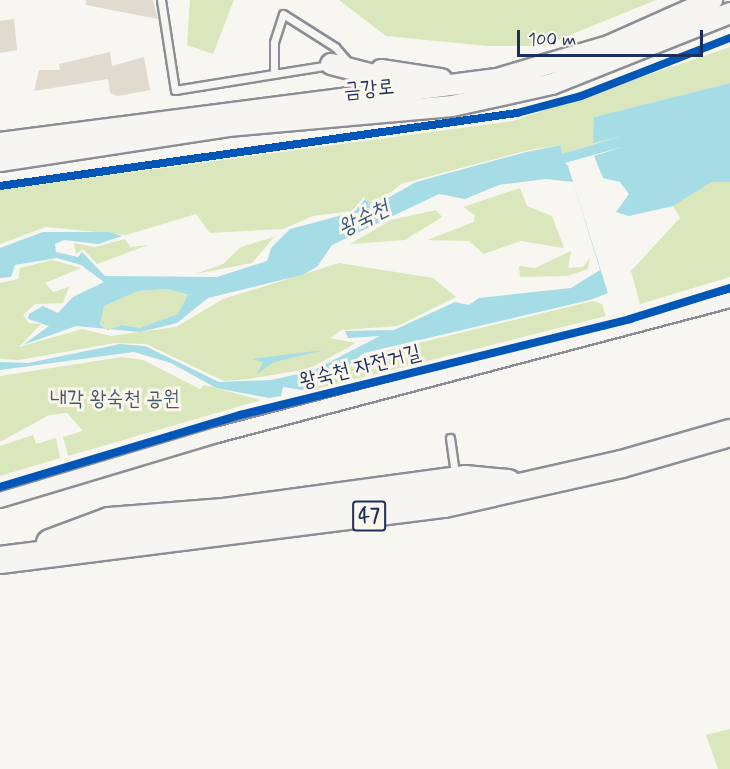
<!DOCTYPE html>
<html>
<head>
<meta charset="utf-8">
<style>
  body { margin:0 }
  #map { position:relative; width:730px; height:769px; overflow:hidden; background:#f8f6f0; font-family:Mynerve,"Poor Story",sans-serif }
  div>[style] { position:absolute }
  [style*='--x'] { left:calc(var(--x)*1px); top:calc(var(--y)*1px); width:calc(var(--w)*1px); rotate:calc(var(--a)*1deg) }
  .green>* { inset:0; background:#dae6bb }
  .water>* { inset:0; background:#a5dce5 }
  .building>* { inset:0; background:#e1dace }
  .roads { filter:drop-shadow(2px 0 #8b8e94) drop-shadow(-2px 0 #8b8e94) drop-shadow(0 2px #8b8e94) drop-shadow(0 -2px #8b8e94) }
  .lane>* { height:7px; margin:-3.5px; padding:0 3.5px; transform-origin:3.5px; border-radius:3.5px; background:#f6f5f1 }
  .street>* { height:14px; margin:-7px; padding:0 7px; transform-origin:7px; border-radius:7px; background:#f6f5f1 }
  .secondary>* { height:20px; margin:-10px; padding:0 10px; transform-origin:10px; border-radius:10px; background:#f6f5f1 }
  .highway>* { height:26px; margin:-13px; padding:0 13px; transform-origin:13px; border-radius:13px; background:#f6f5f1 }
  .cycleway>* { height:8px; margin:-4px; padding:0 4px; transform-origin:4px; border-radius:4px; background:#0057b8 }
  span { translate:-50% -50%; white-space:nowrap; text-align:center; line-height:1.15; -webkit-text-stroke:6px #fbf7ec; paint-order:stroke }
  .shield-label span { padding:2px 4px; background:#fbf7ec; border:2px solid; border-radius:4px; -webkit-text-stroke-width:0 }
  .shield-label { font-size:20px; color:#1b2f5e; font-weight:700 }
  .street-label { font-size:21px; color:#1b2f5e }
  .park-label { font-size:21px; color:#445a6a }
  .water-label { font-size:22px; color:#35587e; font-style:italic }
  .scale { position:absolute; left:517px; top:30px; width:186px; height:27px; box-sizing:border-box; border:3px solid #1b2f5e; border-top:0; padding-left:8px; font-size:18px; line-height:21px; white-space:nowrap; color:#1b2f5e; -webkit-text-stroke:4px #fbf7ec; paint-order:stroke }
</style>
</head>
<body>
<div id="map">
  <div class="green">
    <i style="clip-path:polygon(190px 0,234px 0,213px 54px,187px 45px)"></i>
    <i style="clip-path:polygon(339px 0,656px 0,543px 46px,487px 46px,386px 36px)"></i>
    <i style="clip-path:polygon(730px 47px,730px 83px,594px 117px,622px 136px,562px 154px,561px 145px,529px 150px,401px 184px,380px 201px,370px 204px,364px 197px,352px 211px,313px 216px,283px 229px,210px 233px,196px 214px,126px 235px,46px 227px,0 244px,0 190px,513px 121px)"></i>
    <i style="clip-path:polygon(712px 182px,730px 182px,730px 277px,640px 304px,631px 271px,680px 218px,673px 206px)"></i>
    <i style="clip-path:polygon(520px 188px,527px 206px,552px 216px,564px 248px,521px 241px,484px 254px,469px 241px,427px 240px,474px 222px,475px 215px,463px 207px)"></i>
    <i style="clip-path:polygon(436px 210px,442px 217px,405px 240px,350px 244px,391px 220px)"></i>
    <i style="clip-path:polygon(274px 237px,252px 263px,195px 274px,223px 264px,241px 247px)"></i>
    <i style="clip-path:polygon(125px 239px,130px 247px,148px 245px,97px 264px,83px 249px,76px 254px,74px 243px,95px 247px)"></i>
    <i style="clip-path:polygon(571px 251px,568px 268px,583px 267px,590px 258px,588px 269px,567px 276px,520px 277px,519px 266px,535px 268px)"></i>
    <i style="clip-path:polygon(52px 260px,81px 268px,45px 283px,53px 292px,69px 287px,63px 303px,35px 304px,23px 315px,29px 323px,41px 324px,19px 347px,82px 329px,111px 336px,176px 327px,223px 299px,339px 263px,433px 278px,456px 297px,398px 326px,342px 330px,330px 338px,356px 343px,309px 369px,248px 379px,224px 381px,146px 344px,115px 343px,19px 360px,0 359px,0 283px,18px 279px,20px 268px)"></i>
    <i style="clip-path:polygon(168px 289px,189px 296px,179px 314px,140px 328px,122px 325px,108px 330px,100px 323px,104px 306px,138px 291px)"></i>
    <i style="clip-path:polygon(593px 301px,602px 304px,606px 316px,316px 389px,315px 383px,338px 376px,364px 356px)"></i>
    <i style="clip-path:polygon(122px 357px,143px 360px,200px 389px,204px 385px,261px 400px,68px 456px,63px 437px,83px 431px,67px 413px,49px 415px,0 442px,0 376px)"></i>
    <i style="clip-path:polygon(33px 435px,36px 444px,56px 438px,60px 458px,0 476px,0 446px)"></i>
    <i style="clip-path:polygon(730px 729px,730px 769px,718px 769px,706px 735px)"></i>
  </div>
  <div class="water">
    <i style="clip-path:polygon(evenodd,730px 83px,730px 182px,712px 182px,673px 206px,629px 216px,616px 212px,629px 194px,620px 182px,603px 178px,594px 156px,625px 146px,565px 163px,568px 166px,608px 293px,590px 300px,364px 353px,337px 375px,302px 390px,283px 387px,281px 396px,269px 398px,216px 388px,171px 363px,134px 352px,0 370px,0 362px,28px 363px,120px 344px,145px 346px,219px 382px,271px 380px,312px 371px,380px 336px,348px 338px,345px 331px,394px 330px,455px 302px,469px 305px,479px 298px,571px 288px,600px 270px,573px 182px,546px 179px,499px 185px,465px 199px,439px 194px,332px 245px,317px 267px,302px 275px,208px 298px,177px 323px,140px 332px,76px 326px,23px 345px,49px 326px,28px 319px,29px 314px,43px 306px,58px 313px,73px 297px,104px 282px,81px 265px,57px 258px,15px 265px,11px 277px,0 278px,0 248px,43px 232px,109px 232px,122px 236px,98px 244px,64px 240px,55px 244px,56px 252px,78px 257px,82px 252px,105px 276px,217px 277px,267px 261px,271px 248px,290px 229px,354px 212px,365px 199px,371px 205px,381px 202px,416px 182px,526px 152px,561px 145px,562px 154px,622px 136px,593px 143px,594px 117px,730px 83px,168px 289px,188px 295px,178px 314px,140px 328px,122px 325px,108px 330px,100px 324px,104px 306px,138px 291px,168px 289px)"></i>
    <i style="clip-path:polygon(324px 350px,274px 362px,257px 374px,263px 362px,252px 359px)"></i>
  </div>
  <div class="building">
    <i style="clip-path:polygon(86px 0,153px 0,158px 19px,86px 5px)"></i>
    <i style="clip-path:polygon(14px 19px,17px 50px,0 53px,0 21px)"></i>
    <i style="clip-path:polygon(110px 52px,112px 66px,144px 57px,150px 90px,118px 96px,110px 93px,108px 79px,34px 91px,39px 70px,60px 70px,59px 64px)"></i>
  </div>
  <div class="roads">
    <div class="lane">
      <i style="--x:161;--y:0;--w:91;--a:81.2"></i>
      <i style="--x:175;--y:90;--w:100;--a:-9.2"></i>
      <i style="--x:330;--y:65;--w:57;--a:170.9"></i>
      <i style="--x:274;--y:74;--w:32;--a:-90"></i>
      <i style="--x:274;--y:42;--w:29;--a:-72"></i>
      <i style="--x:283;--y:14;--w:62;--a:32.4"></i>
      <i style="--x:335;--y:47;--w:21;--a:49"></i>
      <i style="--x:450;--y:438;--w:37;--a:82"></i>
    </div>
    <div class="street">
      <i style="--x:0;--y:500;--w:227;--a:-16.7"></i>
      <i style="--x:217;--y:435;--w:530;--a:-14.74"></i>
    </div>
    <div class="secondary">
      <i style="--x:331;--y:64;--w:64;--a:14.5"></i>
      <i style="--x:393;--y:80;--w:6;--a:72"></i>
      <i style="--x:395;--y:86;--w:20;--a:171"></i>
      <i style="--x:381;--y:70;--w:61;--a:8.5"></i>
      <i style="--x:0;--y:143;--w:501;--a:-7.34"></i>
      <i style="--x:497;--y:79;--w:117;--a:-16.4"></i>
      <i style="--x:609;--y:46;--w:113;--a:-24.1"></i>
      <i style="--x:0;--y:161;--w:231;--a:-8.7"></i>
      <i style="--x:228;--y:126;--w:225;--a:-5.1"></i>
      <i style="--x:452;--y:106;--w:102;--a:-12.4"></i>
      <i style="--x:552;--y:84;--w:192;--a:-21.7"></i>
    </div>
    <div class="highway">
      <i style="--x:50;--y:543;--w:63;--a:-20.4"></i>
      <i style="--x:109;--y:521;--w:115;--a:-4.5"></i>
      <i style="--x:224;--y:512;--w:243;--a:-7.8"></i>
      <i style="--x:465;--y:479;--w:43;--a:5.3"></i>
      <i style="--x:0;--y:560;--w:448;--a:-7.2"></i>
      <i style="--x:444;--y:504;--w:182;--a:-12.7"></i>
      <i style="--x:622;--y:464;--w:112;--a:-16"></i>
    </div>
  </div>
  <div class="cycleway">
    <i style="--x:0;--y:186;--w:522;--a:-8.04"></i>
    <i style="--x:517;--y:113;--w:66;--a:-14.9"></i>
    <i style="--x:581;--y:96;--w:160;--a:-21.3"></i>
    <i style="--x:0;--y:487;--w:251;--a:-16.7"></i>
    <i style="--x:240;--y:415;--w:402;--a:-13.8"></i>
    <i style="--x:630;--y:319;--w:105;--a:-17.2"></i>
  </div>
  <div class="shield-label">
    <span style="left:369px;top:516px">47</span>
  </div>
  <div class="street-label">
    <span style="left:369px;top:89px;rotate:-5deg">금강로</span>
    <span style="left:360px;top:367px;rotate:-14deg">왕숙천 자전거길</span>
  </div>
  <div class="park-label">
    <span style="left:115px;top:399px">내각 왕숙천 공원</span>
  </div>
  <div class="water-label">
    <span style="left:364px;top:219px;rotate:-26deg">왕숙천</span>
  </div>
  <div class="scale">100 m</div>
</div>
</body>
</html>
